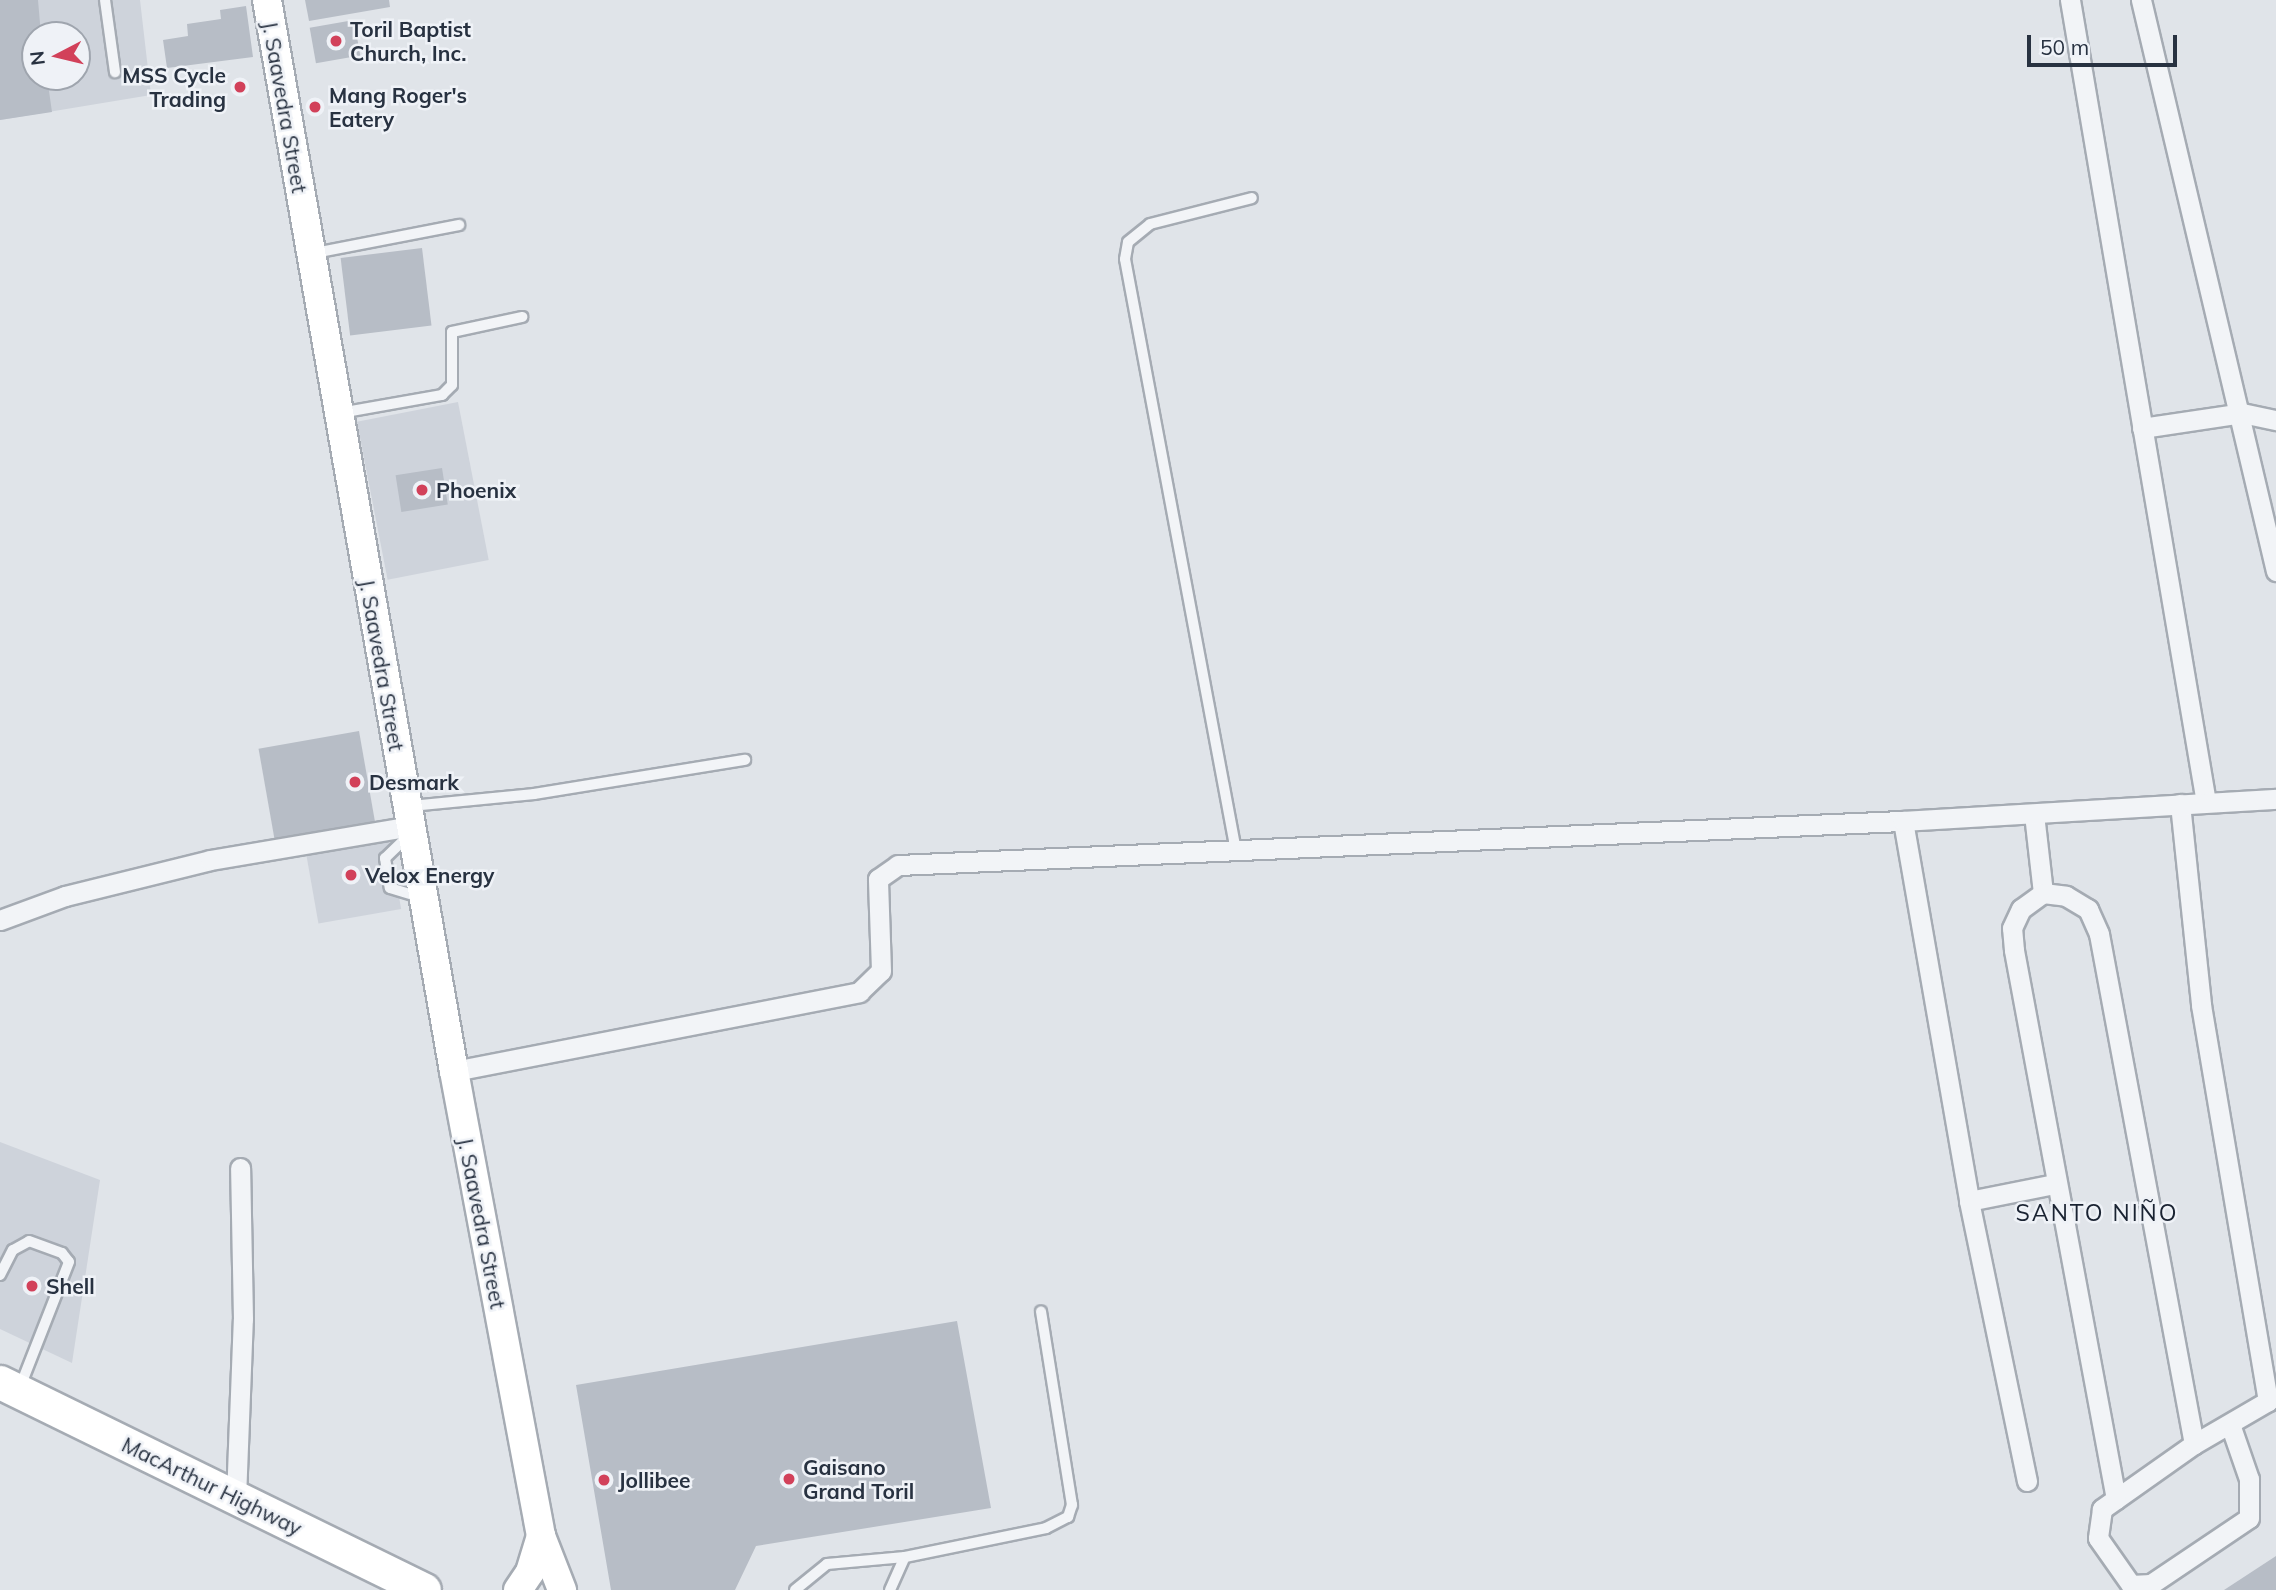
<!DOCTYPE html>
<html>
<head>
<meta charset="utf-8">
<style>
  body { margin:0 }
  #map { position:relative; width:2276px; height:1590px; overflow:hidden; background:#e0e4e9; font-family:Mulish,sans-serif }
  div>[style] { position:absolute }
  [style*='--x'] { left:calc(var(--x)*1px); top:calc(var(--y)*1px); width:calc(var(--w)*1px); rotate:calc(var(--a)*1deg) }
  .built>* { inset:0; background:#ced3db; transform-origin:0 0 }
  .building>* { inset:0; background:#b7bdc6; transform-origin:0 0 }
  .roads { filter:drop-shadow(2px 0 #a5abb3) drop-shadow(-2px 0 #a5abb3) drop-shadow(0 2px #a5abb3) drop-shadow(0 -2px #a5abb3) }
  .service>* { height:10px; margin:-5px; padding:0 5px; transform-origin:5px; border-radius:5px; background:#f2f4f7 }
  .minor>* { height:19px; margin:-9.5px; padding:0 9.5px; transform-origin:9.5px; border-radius:9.5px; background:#f2f4f7 }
  .secondary>* { height:28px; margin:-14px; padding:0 14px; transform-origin:14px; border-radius:14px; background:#fff }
  .trunk>* { height:33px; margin:-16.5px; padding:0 16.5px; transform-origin:16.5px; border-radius:16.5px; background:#fff }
  .dots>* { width:19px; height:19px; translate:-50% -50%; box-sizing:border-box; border:4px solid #eff2f7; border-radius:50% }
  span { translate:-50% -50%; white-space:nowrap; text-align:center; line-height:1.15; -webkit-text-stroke:5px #eff2f7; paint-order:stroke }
  .poi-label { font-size:21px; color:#283241; font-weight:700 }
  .left { translate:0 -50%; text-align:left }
  .right { translate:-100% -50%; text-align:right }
  .street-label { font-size:21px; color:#283241 }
  .neighbourhood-label { font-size:23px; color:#1a2332; letter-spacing:2px }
  .north { position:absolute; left:21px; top:21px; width:70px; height:70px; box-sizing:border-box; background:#eff2f7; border:2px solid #9fa5ae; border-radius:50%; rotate:263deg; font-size:19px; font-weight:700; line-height:28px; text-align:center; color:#283241 }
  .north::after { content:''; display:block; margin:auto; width:24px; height:32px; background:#d2415a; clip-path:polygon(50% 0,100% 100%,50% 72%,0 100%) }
  .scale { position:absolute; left:2027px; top:35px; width:150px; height:32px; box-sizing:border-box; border:4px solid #283241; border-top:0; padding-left:9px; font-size:21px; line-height:24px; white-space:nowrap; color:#283241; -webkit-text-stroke:5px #eff2f7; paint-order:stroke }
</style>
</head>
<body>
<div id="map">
  <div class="built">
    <i style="clip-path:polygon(evenodd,0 0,140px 0,151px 95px,0 120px,0 0,35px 35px,77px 35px,77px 77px,35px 77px,35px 35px)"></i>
    <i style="left:458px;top:402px;width:161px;height:103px;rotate:79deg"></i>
    <i style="left:389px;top:840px;width:70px;height:84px;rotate:80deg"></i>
    <i style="clip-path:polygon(0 1142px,100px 1180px,72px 1363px,0 1329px)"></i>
  </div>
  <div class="building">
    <i style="clip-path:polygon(0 0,38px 0,41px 35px,35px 35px,35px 77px,47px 77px,52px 112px,0 120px)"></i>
    <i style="clip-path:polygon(305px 0,389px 0,390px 7px,309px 21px)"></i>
    <i style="clip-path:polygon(246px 6px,253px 57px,167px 68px,163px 40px,188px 36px,187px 24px,221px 19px,220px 10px)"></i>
    <i style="left:354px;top:20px;width:36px;height:45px;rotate:80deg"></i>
    <i style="left:422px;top:248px;width:78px;height:82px;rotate:83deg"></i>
    <i style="left:442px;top:468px;width:37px;height:47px;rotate:81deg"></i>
    <i style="left:359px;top:731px;width:93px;height:102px;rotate:80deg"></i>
    <i style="clip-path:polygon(957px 1321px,991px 1508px,756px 1546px,735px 1590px,611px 1590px,576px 1385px)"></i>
    <i style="clip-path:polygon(2276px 1556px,2276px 1590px,2224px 1590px)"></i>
  </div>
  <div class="roads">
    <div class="service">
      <i style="--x:105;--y:0;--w:73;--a:82.1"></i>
      <i style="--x:315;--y:253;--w:147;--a:-11"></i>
      <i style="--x:340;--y:413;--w:104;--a:-10"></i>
      <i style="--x:442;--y:395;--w:14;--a:-45"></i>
      <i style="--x:452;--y:385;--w:53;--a:-90"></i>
      <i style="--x:452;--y:332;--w:72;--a:-12.1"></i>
      <i style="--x:411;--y:806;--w:124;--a:-5.6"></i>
      <i style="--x:534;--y:794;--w:214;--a:-9.2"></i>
      <i style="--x:408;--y:836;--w:32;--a:136"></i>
      <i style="--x:385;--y:858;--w:30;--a:81"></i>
      <i style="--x:390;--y:888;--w:30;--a:17"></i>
      <i style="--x:1236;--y:851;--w:602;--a:-100.62"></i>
      <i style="--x:1125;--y:259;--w:17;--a:-80"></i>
      <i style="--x:1128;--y:242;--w:28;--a:-39"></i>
      <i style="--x:1150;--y:224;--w:105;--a:-14.3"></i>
      <i style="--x:0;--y:1275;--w:28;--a:-63"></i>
      <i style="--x:13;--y:1250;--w:18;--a:-29"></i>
      <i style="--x:29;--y:1241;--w:35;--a:20"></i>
      <i style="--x:62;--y:1253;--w:11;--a:52"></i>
      <i style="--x:69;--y:1262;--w:134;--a:111.4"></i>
      <i style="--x:795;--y:1590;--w:41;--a:-39.1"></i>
      <i style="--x:827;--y:1564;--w:78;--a:-5.1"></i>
      <i style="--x:905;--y:1557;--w:144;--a:-11.6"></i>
      <i style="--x:1046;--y:1528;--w:25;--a:-27"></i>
      <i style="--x:1068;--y:1517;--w:13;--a:-72"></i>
      <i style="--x:1072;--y:1505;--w:196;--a:-99.1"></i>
      <i style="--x:890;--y:1590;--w:36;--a:-66"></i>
    </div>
    <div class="minor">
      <i style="--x:2070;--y:0;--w:813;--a:80.38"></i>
      <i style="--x:2141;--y:0;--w:587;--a:76.7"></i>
      <i style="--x:2142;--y:428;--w:101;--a:-8.5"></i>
      <i style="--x:2242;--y:413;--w:35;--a:12"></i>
      <i style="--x:2180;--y:804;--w:202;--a:84"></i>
      <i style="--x:2201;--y:1005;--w:402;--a:80.4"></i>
      <i style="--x:2268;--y:1401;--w:86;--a:149.8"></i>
      <i style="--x:2194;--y:1444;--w:113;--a:144.8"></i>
      <i style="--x:2102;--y:1509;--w:29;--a:98"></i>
      <i style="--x:2098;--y:1538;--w:57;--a:54.9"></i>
      <i style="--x:2131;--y:1585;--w:20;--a:-3"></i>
      <i style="--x:2151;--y:1584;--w:118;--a:-34"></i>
      <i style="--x:2249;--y:1518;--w:39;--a:-90"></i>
      <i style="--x:2249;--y:1479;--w:58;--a:-109.1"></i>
      <i style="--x:2034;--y:814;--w:80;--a:83.5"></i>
      <i style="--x:1903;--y:821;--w:386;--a:80.1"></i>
      <i style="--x:1969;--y:1201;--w:286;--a:78.3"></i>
      <i style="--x:0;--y:920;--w:69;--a:-20.3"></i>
      <i style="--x:65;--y:896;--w:149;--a:-13.9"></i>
      <i style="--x:210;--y:860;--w:203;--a:-9.6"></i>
      <i style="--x:454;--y:1071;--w:413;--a:-11"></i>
      <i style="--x:859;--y:992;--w:30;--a:-44"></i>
      <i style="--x:881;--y:971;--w:92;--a:-91.9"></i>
      <i style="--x:878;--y:879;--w:24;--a:-35"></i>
      <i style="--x:898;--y:865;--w:1006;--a:-2.51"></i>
      <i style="--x:1903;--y:821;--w:374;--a:-3.4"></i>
      <i style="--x:1969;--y:1201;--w:87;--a:-11.3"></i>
      <i style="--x:236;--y:1498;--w:179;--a:-87.8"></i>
      <i style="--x:243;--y:1319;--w:151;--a:-91.1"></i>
      <i style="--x:2116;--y:1499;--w:558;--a:-100.53"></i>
      <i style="--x:2014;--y:950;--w:22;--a:-95"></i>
      <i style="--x:2012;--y:928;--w:21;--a:-65"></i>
      <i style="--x:2021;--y:909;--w:27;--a:-36"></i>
      <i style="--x:2043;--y:893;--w:23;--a:7"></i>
      <i style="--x:2066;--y:896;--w:26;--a:31"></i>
      <i style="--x:2088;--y:909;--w:27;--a:66"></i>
      <i style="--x:2099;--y:934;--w:519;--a:79.45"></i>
    </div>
    <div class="secondary">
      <i style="--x:267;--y:0;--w:1087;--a:80.1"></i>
      <i style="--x:454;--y:1071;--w:473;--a:79.4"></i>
      <i style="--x:541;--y:1536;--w:58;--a:68.7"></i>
      <i style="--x:518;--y:1590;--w:22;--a:-56"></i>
      <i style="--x:530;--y:1572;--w:38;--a:-73"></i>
    </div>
    <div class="trunk">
      <i style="--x:0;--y:1382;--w:472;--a:26.1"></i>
    </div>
  </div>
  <div class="dots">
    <i style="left:336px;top:41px;background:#d2415a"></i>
    <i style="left:240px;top:87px;background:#d2415a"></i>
    <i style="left:315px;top:107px;background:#d2415a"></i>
    <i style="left:422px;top:490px;background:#d2415a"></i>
    <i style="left:355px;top:782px;background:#d2415a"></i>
    <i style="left:351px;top:875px;background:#d2415a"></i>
    <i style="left:32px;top:1286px;background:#d2415a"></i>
    <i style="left:789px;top:1479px;background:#d2415a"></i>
    <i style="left:604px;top:1480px;background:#d2415a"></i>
  </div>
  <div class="poi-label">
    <span class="left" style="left:350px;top:41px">Toril Baptist<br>Church, Inc.</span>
    <span class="right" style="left:226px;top:87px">MSS Cycle<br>Trading</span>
    <span class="left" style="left:329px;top:107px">Mang Roger's<br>Eatery</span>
    <span class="left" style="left:436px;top:490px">Phoenix</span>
    <span class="left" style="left:369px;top:782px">Desmark</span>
    <span class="left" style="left:365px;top:875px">Velox Energy</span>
    <span class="left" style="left:46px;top:1286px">Shell</span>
    <span class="left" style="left:803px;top:1479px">Gaisano<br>Grand Toril</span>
    <span class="left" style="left:618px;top:1480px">Jollibee</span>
  </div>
  <div class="street-label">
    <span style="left:285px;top:107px;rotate:80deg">J. Saavedra Street</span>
    <span style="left:382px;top:665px;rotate:80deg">J. Saavedra Street</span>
    <span style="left:482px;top:1223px;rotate:79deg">J. Saavedra Street</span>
    <span style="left:212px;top:1486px;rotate:26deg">MacArthur Highway</span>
  </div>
  <div class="neighbourhood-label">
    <span style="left:2097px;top:1213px">SANTO NIÑO</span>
  </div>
  <div class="north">N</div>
  <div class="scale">50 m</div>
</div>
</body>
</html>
